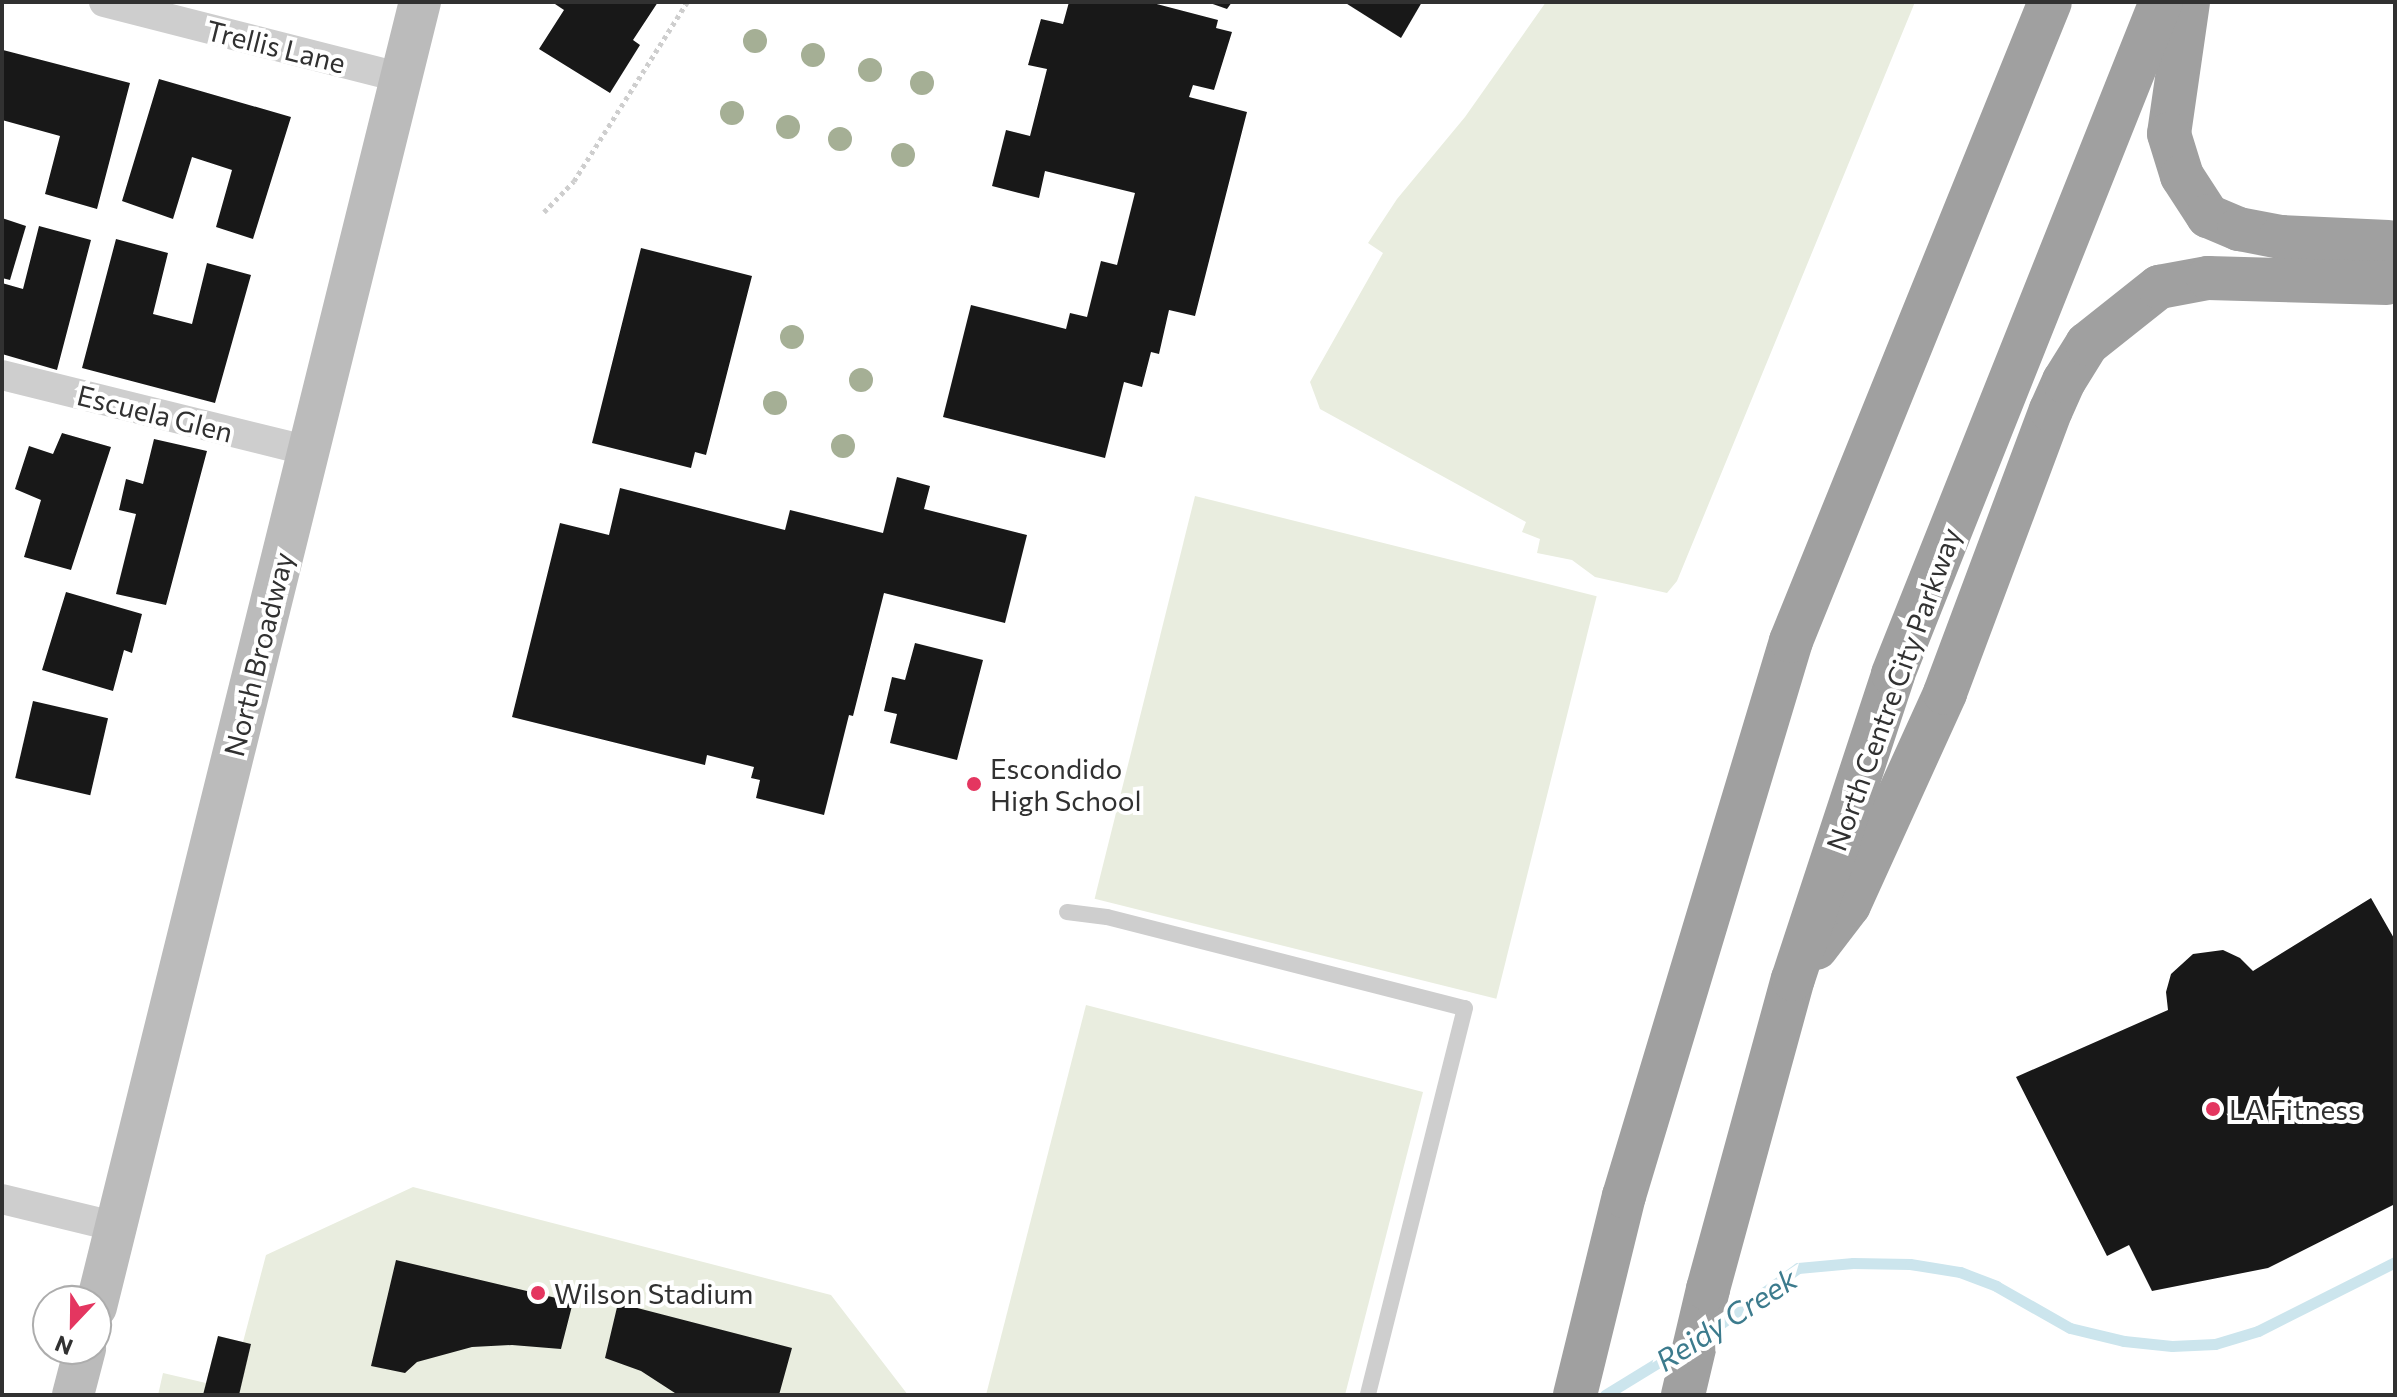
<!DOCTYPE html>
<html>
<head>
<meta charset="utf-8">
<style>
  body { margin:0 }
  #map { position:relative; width:2397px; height:1397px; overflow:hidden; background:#fff; font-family:Commissioner,sans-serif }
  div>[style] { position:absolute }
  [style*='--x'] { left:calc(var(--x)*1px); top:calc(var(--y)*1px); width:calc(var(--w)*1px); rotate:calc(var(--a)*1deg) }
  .green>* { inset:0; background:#e9eddf; transform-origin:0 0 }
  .stream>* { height:11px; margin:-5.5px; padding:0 5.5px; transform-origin:5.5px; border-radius:5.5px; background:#cce5ed }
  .building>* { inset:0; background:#181818; transform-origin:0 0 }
  .path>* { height:5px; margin-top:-2.5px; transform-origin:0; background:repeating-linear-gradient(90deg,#cecece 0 4px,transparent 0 8px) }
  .service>* { height:16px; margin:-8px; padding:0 8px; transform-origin:8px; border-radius:8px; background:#cecece }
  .minor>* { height:30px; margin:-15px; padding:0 15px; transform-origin:15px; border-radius:15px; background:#cecece }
  .secondary>* { height:42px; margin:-21px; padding:0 21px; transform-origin:21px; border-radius:21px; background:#bbb }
  .trunk>* { height:44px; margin:-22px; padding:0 22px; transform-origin:22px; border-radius:22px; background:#a0a0a0 }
  .trees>* { width:24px; height:24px; margin:-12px; border-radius:50%; background:#a5af95 }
  .dots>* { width:22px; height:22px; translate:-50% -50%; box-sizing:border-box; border:4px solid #fff; border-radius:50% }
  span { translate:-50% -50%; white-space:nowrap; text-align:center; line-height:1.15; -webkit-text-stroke:8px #fff; paint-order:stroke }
  .street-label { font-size:28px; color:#313131 }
  .poi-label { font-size:28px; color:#313131 }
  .left { translate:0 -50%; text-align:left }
  .water-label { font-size:30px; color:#3c7b8d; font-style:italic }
  .frame { position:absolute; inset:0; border:4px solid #313131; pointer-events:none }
  .north { position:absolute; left:32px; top:1285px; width:80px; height:80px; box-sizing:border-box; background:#fff; border:2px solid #adadad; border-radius:50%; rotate:202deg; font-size:22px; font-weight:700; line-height:32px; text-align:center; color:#313131 }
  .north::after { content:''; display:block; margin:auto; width:28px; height:36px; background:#e43660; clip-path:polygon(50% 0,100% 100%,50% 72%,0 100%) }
</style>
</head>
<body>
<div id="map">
  <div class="green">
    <i style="clip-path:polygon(1546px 2px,1915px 2px,1677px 581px,1667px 593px,1595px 577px,1572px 560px,1537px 553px,1540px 539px,1522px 532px,1526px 522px,1320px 409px,1310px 382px,1383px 253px,1368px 243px,1397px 199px,1465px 117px)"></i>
    <i style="left:1195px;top:496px;width:414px;height:415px;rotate:14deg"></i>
    <i style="clip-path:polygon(1086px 1005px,1423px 1092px,1345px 1395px,986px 1395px)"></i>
    <i style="clip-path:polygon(413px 1187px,831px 1295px,908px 1395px,158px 1395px,163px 1373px,206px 1383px,218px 1336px,243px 1342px,266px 1255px)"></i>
  </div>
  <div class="stream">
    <i style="--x:1712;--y:1330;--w:106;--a:-35.8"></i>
    <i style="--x:1798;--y:1268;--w:55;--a:-5.2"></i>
    <i style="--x:1853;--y:1263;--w:57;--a:1"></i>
    <i style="--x:1910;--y:1264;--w:51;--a:9.1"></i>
    <i style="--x:1960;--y:1272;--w:39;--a:21"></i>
    <i style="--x:1996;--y:1286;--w:85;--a:29.6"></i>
    <i style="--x:2070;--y:1328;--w:56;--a:13.5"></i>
    <i style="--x:2124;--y:1341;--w:48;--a:5.9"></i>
    <i style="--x:2172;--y:1346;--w:43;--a:-2.7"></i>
    <i style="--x:2215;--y:1344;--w:45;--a:-16.8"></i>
    <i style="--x:2258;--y:1331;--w:153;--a:-26.7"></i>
    <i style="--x:1605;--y:1395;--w:88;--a:-31.5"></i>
  </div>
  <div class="building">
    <i style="clip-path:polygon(552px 2px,658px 2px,633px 40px,640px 45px,610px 93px,539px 49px,564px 10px)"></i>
    <i style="clip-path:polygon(1069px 2px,1149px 2px,1218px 20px,1216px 28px,1232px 32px,1214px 90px,1193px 85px,1189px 97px,1247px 112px,1195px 316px,1169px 310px,1159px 354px,1151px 352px,1142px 387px,1124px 382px,1105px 458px,943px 417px,971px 305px,1066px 329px,1070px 313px,1087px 317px,1101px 261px,1117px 265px,1135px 193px,1045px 171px,1039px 198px,992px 186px,1006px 130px,1030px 136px,1047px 69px,1028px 65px,1041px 19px,1063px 24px)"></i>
    <i style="clip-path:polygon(1207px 2px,1232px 2px,1227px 9px)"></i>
    <i style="clip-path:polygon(1344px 2px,1422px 2px,1401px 38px)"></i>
    <i style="clip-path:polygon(3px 50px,130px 83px,97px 209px,45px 194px,60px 136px,2px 120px)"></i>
    <i style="clip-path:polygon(159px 79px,291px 117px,253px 239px,216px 227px,232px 170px,192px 157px,173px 219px,122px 201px)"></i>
    <i style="clip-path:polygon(2px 218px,26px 226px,10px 280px,2px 278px)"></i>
    <i style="clip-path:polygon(39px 226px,91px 240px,57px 370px,2px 354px,2px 283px,23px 289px)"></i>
    <i style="clip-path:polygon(116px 239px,168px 253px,153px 314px,192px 324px,207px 263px,251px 275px,215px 403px,82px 368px)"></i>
    <i style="clip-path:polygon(641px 248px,752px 276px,706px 455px,695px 452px,691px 468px,592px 443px)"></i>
    <i style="clip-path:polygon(62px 433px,111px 447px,71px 570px,24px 557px,41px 500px,15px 489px,29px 446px,53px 454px)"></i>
    <i style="clip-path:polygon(154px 439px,207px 451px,166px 605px,116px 594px,136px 514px,119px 510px,126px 479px,143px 484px)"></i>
    <i style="clip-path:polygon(897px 477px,930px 486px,924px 509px,1027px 535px,1005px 623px,884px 593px,853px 716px,849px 715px,824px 815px,756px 798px,760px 780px,751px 778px,754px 767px,707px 755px,705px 765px,512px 717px,560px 523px,609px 535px,620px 488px,785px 530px,790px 510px,883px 533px)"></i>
    <i style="clip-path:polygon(66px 592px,142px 614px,132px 653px,124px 650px,113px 691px,42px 670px)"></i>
    <i style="clip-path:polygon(915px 643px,983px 660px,957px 760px,890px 743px,897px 714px,884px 711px,892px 677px,905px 680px)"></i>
    <i style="left:33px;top:701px;width:77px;height:79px;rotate:13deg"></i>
    <i style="clip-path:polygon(2371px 898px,2395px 940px,2395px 1204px,2268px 1268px,2152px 1291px,2129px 1245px,2107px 1256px,2016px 1077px,2168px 1010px,2166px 992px,2171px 974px,2193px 954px,2223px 950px,2240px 958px,2253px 971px)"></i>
    <i style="clip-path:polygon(396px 1260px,573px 1302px,561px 1349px,512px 1345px,472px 1347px,417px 1362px,405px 1373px,371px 1366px)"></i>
    <i style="clip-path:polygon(618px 1303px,792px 1348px,779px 1395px,678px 1395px,641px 1371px,605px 1358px)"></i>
    <i style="clip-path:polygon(218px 1336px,251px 1344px,239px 1395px,203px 1395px)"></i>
  </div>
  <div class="path">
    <i style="--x:544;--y:212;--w:43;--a:-45.9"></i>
    <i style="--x:574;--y:181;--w:212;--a:-57.7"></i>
  </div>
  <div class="service">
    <i style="--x:1067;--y:912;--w:40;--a:7.1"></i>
    <i style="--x:1107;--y:917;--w:369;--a:14.3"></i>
    <i style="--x:1465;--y:1008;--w:399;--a:104.1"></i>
  </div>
  <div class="minor">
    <i style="--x:104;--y:2;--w:308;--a:14.3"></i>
    <i style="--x:2;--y:375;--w:315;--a:13.9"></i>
    <i style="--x:2;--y:1199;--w:118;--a:13.7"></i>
  </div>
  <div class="secondary">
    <i style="--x:96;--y:1307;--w:1345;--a:-76.06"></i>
    <i style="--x:73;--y:1395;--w:48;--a:-75.4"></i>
  </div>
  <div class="trunk">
    <i style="--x:2188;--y:2;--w:133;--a:98.2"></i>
    <i style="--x:2169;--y:134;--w:44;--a:72.8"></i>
    <i style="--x:2182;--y:176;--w:48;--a:57"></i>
    <i style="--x:2208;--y:216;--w:34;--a:23"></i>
    <i style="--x:2239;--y:229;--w:43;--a:10.8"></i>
    <i style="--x:2281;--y:237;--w:107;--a:2.7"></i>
    <i style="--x:1816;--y:948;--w:54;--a:-52.5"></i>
    <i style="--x:1849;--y:905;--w:233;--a:-65.6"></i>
    <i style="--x:1945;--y:693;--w:302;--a:-69.5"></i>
    <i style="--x:2051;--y:410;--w:32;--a:-66"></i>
    <i style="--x:2064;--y:381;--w:44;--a:-58.1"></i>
    <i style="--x:2087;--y:344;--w:92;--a:-38.4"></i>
    <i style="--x:2159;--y:287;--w:50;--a:-10.4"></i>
    <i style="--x:2208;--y:278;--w:179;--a:1.6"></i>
    <i style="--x:1575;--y:1395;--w:205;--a:-76.2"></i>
    <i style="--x:1624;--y:1196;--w:580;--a:-73.25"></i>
    <i style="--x:1791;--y:641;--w:689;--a:-67.94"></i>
    <i style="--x:1683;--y:1395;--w:109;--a:-76.7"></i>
    <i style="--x:1708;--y:1289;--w:321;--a:-74.7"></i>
    <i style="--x:1793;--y:979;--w:321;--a:-71.8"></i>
    <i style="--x:1893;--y:674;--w:723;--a:-68.26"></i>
  </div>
  <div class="trees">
    <i style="left:755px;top:41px"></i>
    <i style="left:813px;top:55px"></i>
    <i style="left:870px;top:70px"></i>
    <i style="left:922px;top:83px"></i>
    <i style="left:732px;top:113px"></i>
    <i style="left:788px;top:127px"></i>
    <i style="left:840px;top:139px"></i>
    <i style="left:903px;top:155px"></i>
    <i style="left:792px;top:337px"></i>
    <i style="left:861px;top:380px"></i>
    <i style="left:775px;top:403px"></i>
    <i style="left:843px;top:446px"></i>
  </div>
  <div class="dots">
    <i style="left:974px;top:784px;background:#e43660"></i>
    <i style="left:2213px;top:1109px;background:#e43660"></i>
    <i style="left:538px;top:1293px;background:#e43660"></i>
  </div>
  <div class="street-label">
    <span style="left:276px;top:46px;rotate:14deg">Trellis Lane</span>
    <span style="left:155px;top:413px;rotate:14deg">Escuela Glen</span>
    <span style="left:258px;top:654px;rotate:-76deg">North Broadway</span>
    <span style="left:1893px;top:689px;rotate:-70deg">North Centre City Parkway</span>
  </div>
  <div class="poi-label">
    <span class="left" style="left:990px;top:784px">Escondido<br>High School</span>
    <span class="left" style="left:2229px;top:1109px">LA Fitness</span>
    <span class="left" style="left:554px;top:1293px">Wilson Stadium</span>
  </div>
  <div class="water-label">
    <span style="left:1726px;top:1319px;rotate:-33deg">Reidy Creek</span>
  </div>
  <div class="frame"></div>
  <div class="north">N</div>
</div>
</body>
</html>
